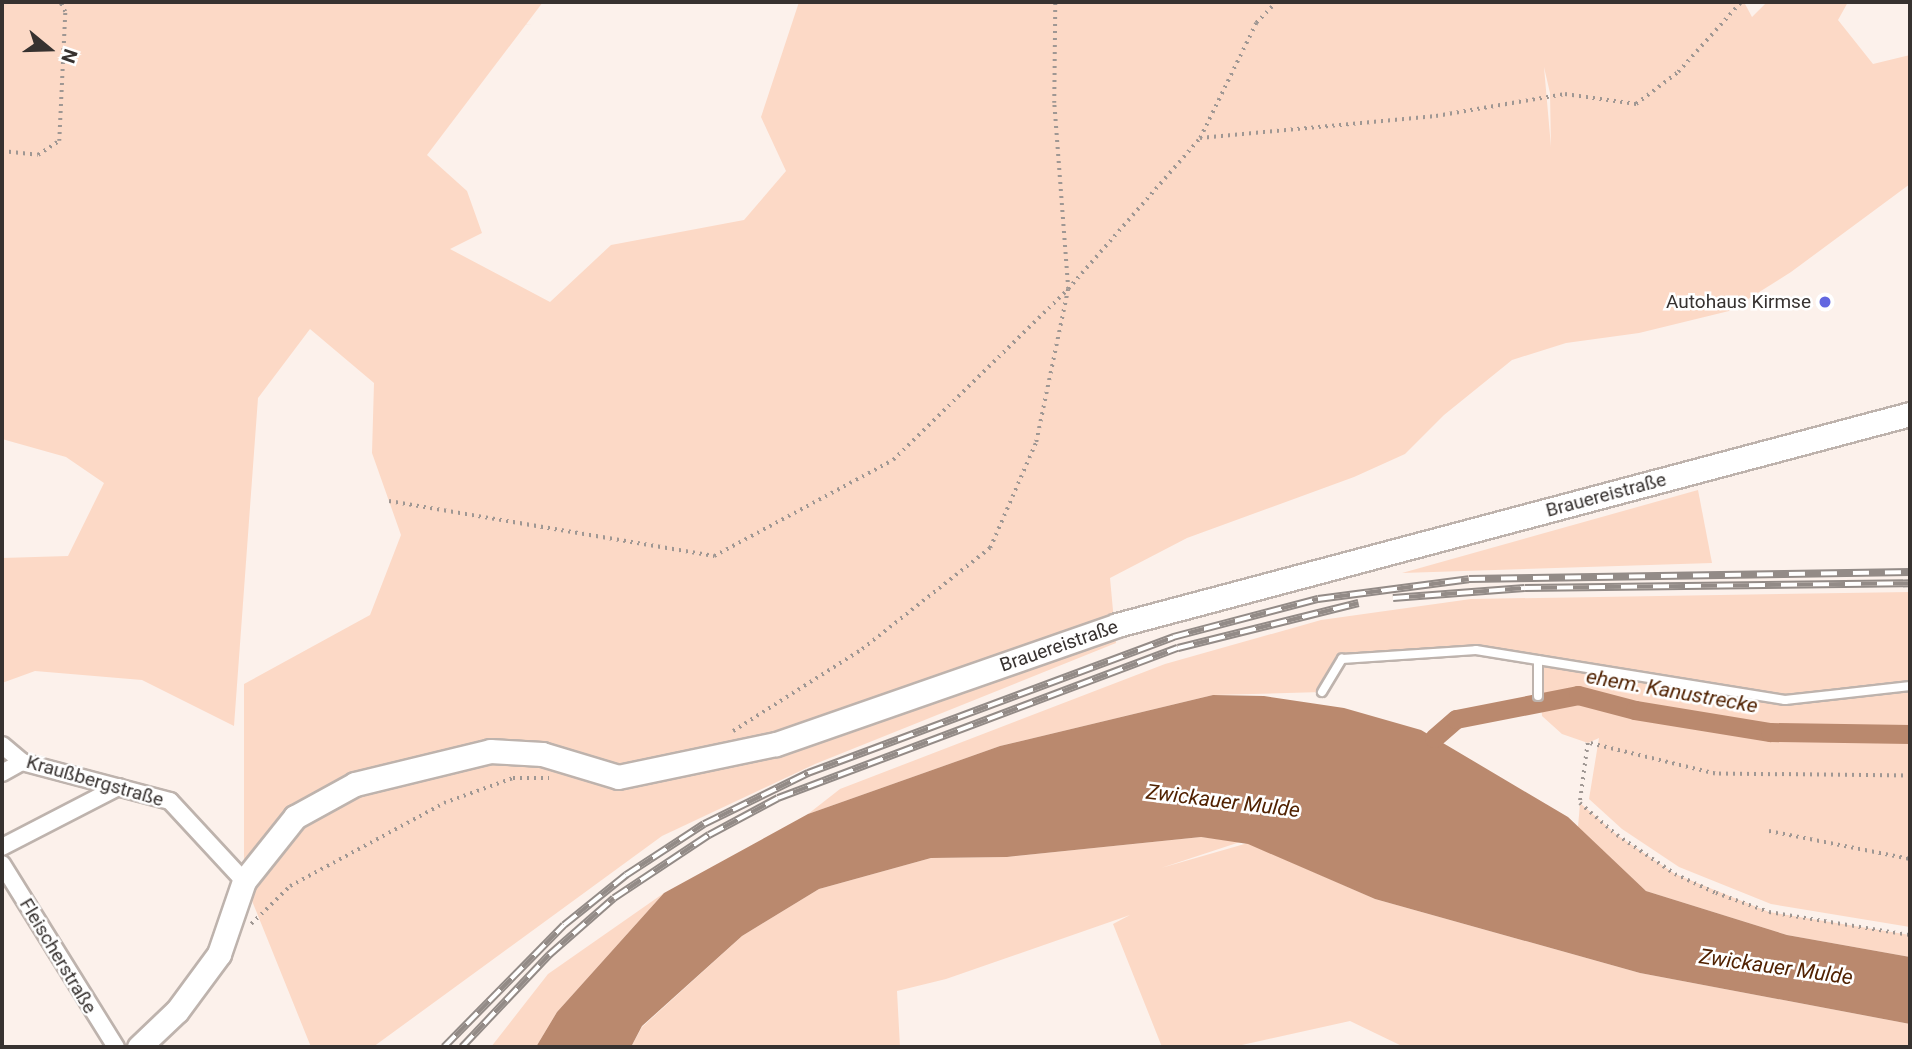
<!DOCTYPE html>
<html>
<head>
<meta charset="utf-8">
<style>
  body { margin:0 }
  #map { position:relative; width:1912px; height:1049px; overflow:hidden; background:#fcf1eb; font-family:Roboto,sans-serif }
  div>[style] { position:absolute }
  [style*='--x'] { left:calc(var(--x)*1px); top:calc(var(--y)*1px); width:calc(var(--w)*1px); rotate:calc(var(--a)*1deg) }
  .green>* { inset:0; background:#fcd9c6 }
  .water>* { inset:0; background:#ba896e }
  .canal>* { height:19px; margin:-9.5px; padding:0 9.5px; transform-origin:9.5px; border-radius:9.5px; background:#ba896e }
  .path>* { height:3.5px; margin-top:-1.75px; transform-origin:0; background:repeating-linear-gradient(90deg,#9f9793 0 2px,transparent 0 7px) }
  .roads { filter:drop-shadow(2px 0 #beb3ad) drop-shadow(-2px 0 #beb3ad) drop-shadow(0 2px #beb3ad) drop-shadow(0 -2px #beb3ad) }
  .lane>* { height:8px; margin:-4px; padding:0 4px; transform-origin:4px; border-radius:4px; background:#fff }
  .street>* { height:16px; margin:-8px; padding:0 8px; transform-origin:8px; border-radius:8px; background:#fff }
  .secondary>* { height:23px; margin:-11.5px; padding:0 11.5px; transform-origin:11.5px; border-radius:11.5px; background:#fff }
  .rail>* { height:8px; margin-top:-4px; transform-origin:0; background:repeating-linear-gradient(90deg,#fff 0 16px,#938b87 0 32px); box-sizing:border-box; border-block:2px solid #938b87 }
  .dots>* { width:19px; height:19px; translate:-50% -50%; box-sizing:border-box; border:4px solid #fff; border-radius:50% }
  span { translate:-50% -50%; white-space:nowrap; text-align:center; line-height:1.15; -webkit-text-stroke:5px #fff; paint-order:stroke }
  .poi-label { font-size:19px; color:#373230 }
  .right { translate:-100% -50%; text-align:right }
  .street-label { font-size:19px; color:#373230 }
  .water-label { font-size:21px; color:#512202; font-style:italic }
  .frame { position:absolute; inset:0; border:4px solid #373230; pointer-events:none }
  .north { position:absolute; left:14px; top:14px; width:70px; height:70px; -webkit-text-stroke:5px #fff; paint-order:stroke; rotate:109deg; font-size:19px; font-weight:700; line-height:28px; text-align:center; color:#373230 }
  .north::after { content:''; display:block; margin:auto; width:24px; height:32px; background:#373230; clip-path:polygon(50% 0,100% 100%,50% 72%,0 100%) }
</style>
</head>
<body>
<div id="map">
  <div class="green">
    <i style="clip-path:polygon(evenodd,2px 2px,543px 2px,427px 155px,467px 191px,482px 233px,450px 249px,550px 302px,611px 245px,744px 220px,786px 171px,761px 117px,799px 2px,1744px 2px,1752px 17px,1767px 2px,1848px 2px,1838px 20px,1873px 64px,1910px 55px,1910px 184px,1791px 272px,1729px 311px,1639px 333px,1566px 343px,1512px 360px,1444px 415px,1405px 454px,1354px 477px,1187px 538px,1110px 578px,1116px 643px,815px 764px,662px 836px,373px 1047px,311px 1047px,244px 881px,244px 684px,370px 615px,401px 535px,372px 453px,374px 383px,310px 329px,258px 398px,234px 726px,142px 680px,35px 671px,2px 683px,2px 558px,68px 556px,104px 483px,66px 457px,2px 439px,2px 2px,1544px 67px,1550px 93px,1551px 148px,1551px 147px,1544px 67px)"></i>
    <i style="clip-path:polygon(1698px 490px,1712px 563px,1402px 573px)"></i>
    <i style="clip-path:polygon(1910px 592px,1910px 927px,1771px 904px,1679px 867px,1622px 829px,1589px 799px,1599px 738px,1588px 743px,1562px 734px,1542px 716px,1538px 660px,1476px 650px,1342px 659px,1322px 692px,1213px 695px,1000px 746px,808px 814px,840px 789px,1165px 664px,1321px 620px,1471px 599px)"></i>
    <i style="clip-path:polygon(1580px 803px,1617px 835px,1675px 874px,1769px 912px,1910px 935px,1910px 957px,1787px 935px,1646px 891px,1578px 827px)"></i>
    <i style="clip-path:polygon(1201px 837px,1240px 842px,1161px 868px,1248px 843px,1375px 899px,1640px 973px,1910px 1024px,1910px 1047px,1404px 1047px,1350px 1021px,1233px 1047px,1162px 1047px,1113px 924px,1130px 915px,946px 979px,897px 991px,900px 1047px,631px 1047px,642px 1027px,742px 936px,819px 889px,931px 858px,1007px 857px)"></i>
    <i style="clip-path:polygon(664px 893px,557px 1012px,536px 1047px,491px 1047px,548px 974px)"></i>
  </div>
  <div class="water">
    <i style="clip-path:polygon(1213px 695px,1264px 696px,1344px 708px,1421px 730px,1568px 817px,1646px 891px,1787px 935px,1910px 957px,1910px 1024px,1640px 973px,1375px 899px,1248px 844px,1201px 837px,1007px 857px,931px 858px,819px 889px,742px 936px,642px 1026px,631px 1047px,536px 1047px,557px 1012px,664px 893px,808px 814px,1000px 746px)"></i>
  </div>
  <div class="canal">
    <i style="--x:1434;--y:738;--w:29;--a:-41"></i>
    <i style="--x:1456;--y:719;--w:124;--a:-11.1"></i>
    <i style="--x:1578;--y:695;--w:59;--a:14.7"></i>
    <i style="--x:1635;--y:710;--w:137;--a:9.3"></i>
    <i style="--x:1770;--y:732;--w:140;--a:0.8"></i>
  </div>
  <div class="path">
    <i style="--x:1200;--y:138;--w:237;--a:-5.3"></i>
    <i style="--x:1436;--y:116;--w:131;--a:-9.7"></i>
    <i style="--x:1565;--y:94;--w:72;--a:8"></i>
    <i style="--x:1636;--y:104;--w:53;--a:-37.3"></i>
    <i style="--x:1678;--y:72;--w:94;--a:-48"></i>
    <i style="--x:2;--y:151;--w:36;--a:6"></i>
    <i style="--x:38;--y:155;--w:25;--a:-34"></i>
    <i style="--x:59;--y:141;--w:129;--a:-87.3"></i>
    <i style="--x:65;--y:12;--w:11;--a:-117"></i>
    <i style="--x:389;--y:501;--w:330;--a:9.6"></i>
    <i style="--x:714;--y:556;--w:203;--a:-28.2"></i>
    <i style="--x:893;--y:460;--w:245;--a:-44.3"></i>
    <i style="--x:1068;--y:289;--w:201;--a:-48.8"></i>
    <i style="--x:1200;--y:138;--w:128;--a:-64"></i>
    <i style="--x:1256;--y:23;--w:29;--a:-46"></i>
    <i style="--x:733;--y:731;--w:153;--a:-32.4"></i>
    <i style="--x:862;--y:649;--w:163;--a:-38.3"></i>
    <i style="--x:990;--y:548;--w:116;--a:-66.5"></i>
    <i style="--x:1036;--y:442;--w:156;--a:-78.2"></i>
    <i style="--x:1068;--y:289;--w:187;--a:-94.3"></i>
    <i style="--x:1054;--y:103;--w:101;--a:-89.4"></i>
    <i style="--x:1910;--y:776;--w:195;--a:-179.4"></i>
    <i style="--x:1715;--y:774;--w:131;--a:-166.3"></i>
    <i style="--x:1588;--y:743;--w:61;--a:97.6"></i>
    <i style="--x:1580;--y:803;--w:49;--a:40.9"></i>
    <i style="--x:1617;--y:835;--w:70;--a:33.9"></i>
    <i style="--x:1675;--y:874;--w:45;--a:24.9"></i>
    <i style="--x:1716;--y:893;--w:56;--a:19.7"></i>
    <i style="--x:1769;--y:912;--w:143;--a:9.3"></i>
    <i style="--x:1769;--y:831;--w:144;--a:11.2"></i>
    <i style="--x:251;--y:924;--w:54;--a:-44.3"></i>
    <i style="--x:290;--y:886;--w:175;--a:-28.3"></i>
    <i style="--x:444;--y:803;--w:73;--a:-19.9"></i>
    <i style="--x:513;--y:778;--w:36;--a:0"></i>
  </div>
  <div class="roads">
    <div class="lane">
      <i style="--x:1322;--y:692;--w:39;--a:-59"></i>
      <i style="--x:1342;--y:659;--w:134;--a:-3.8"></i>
      <i style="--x:1476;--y:650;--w:313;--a:9.2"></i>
      <i style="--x:1785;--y:700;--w:126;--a:-6.4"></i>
      <i style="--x:1538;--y:696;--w:36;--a:-90"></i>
    </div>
    <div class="street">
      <i style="--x:2;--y:745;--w:26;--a:40"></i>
      <i style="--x:22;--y:762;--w:153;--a:14.8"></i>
      <i style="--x:170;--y:801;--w:109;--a:47.2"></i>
      <i style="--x:2;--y:773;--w:23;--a:-29"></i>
      <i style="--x:2;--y:847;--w:131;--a:-27.3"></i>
      <i style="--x:2;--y:864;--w:216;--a:58.1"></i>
    </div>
    <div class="secondary">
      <i style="--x:139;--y:1047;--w:52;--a:-43.5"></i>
      <i style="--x:177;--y:1011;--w:71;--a:-53.6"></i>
      <i style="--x:219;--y:954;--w:77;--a:-71.1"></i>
      <i style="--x:244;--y:881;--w:82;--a:-51.4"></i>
      <i style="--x:295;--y:817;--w:68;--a:-28.8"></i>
      <i style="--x:355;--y:784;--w:139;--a:-13.7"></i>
      <i style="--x:490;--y:751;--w:52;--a:3.3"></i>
      <i style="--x:542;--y:754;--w:79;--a:16.8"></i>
      <i style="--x:618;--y:777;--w:161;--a:-11.8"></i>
      <i style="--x:776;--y:744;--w:361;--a:-19.2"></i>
      <i style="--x:1117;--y:625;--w:821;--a:-14.9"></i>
    </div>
  </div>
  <div class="rail">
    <i style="--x:1393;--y:598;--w:132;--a:-4.3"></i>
    <i style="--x:1525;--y:588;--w:385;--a:-0.7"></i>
    <i style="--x:444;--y:1047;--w:171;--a:-45.5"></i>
    <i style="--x:564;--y:925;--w:80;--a:-38.9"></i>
    <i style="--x:626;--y:875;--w:93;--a:-33.2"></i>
    <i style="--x:704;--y:824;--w:116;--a:-26.1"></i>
    <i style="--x:808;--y:773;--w:390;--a:-20.4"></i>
    <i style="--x:1173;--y:637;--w:150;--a:-14.7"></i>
    <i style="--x:1318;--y:599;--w:152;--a:-7.5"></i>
    <i style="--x:1469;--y:579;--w:441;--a:-0.9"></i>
    <i style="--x:462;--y:1047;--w:127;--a:-46.6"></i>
    <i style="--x:549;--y:955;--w:86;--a:-41.2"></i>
    <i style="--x:614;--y:898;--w:114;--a:-33.6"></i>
    <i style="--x:709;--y:835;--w:78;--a:-28.2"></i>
    <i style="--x:778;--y:798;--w:427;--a:-20.6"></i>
    <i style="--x:1178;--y:648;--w:186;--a:-14"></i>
  </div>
  <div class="dots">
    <i style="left:1825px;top:302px;background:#6367e0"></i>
  </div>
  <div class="poi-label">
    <span class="right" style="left:1811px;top:302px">Autohaus Kirmse</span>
  </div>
  <div class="street-label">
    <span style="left:1606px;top:495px;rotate:-15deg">Brauereistraße</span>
    <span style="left:1059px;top:646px;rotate:-19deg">Brauereistraße</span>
    <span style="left:95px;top:781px;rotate:16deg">Kraußbergstraße</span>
    <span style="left:58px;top:956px;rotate:59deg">Fleischerstraße</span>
  </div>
  <div class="water-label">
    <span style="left:1672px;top:691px;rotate:10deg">ehem. Kanustrecke</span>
    <span style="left:1223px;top:801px;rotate:7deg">Zwickauer Mulde</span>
    <span style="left:1776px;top:967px;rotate:8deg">Zwickauer Mulde</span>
  </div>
  <div class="frame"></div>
  <div class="north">N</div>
</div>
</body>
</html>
